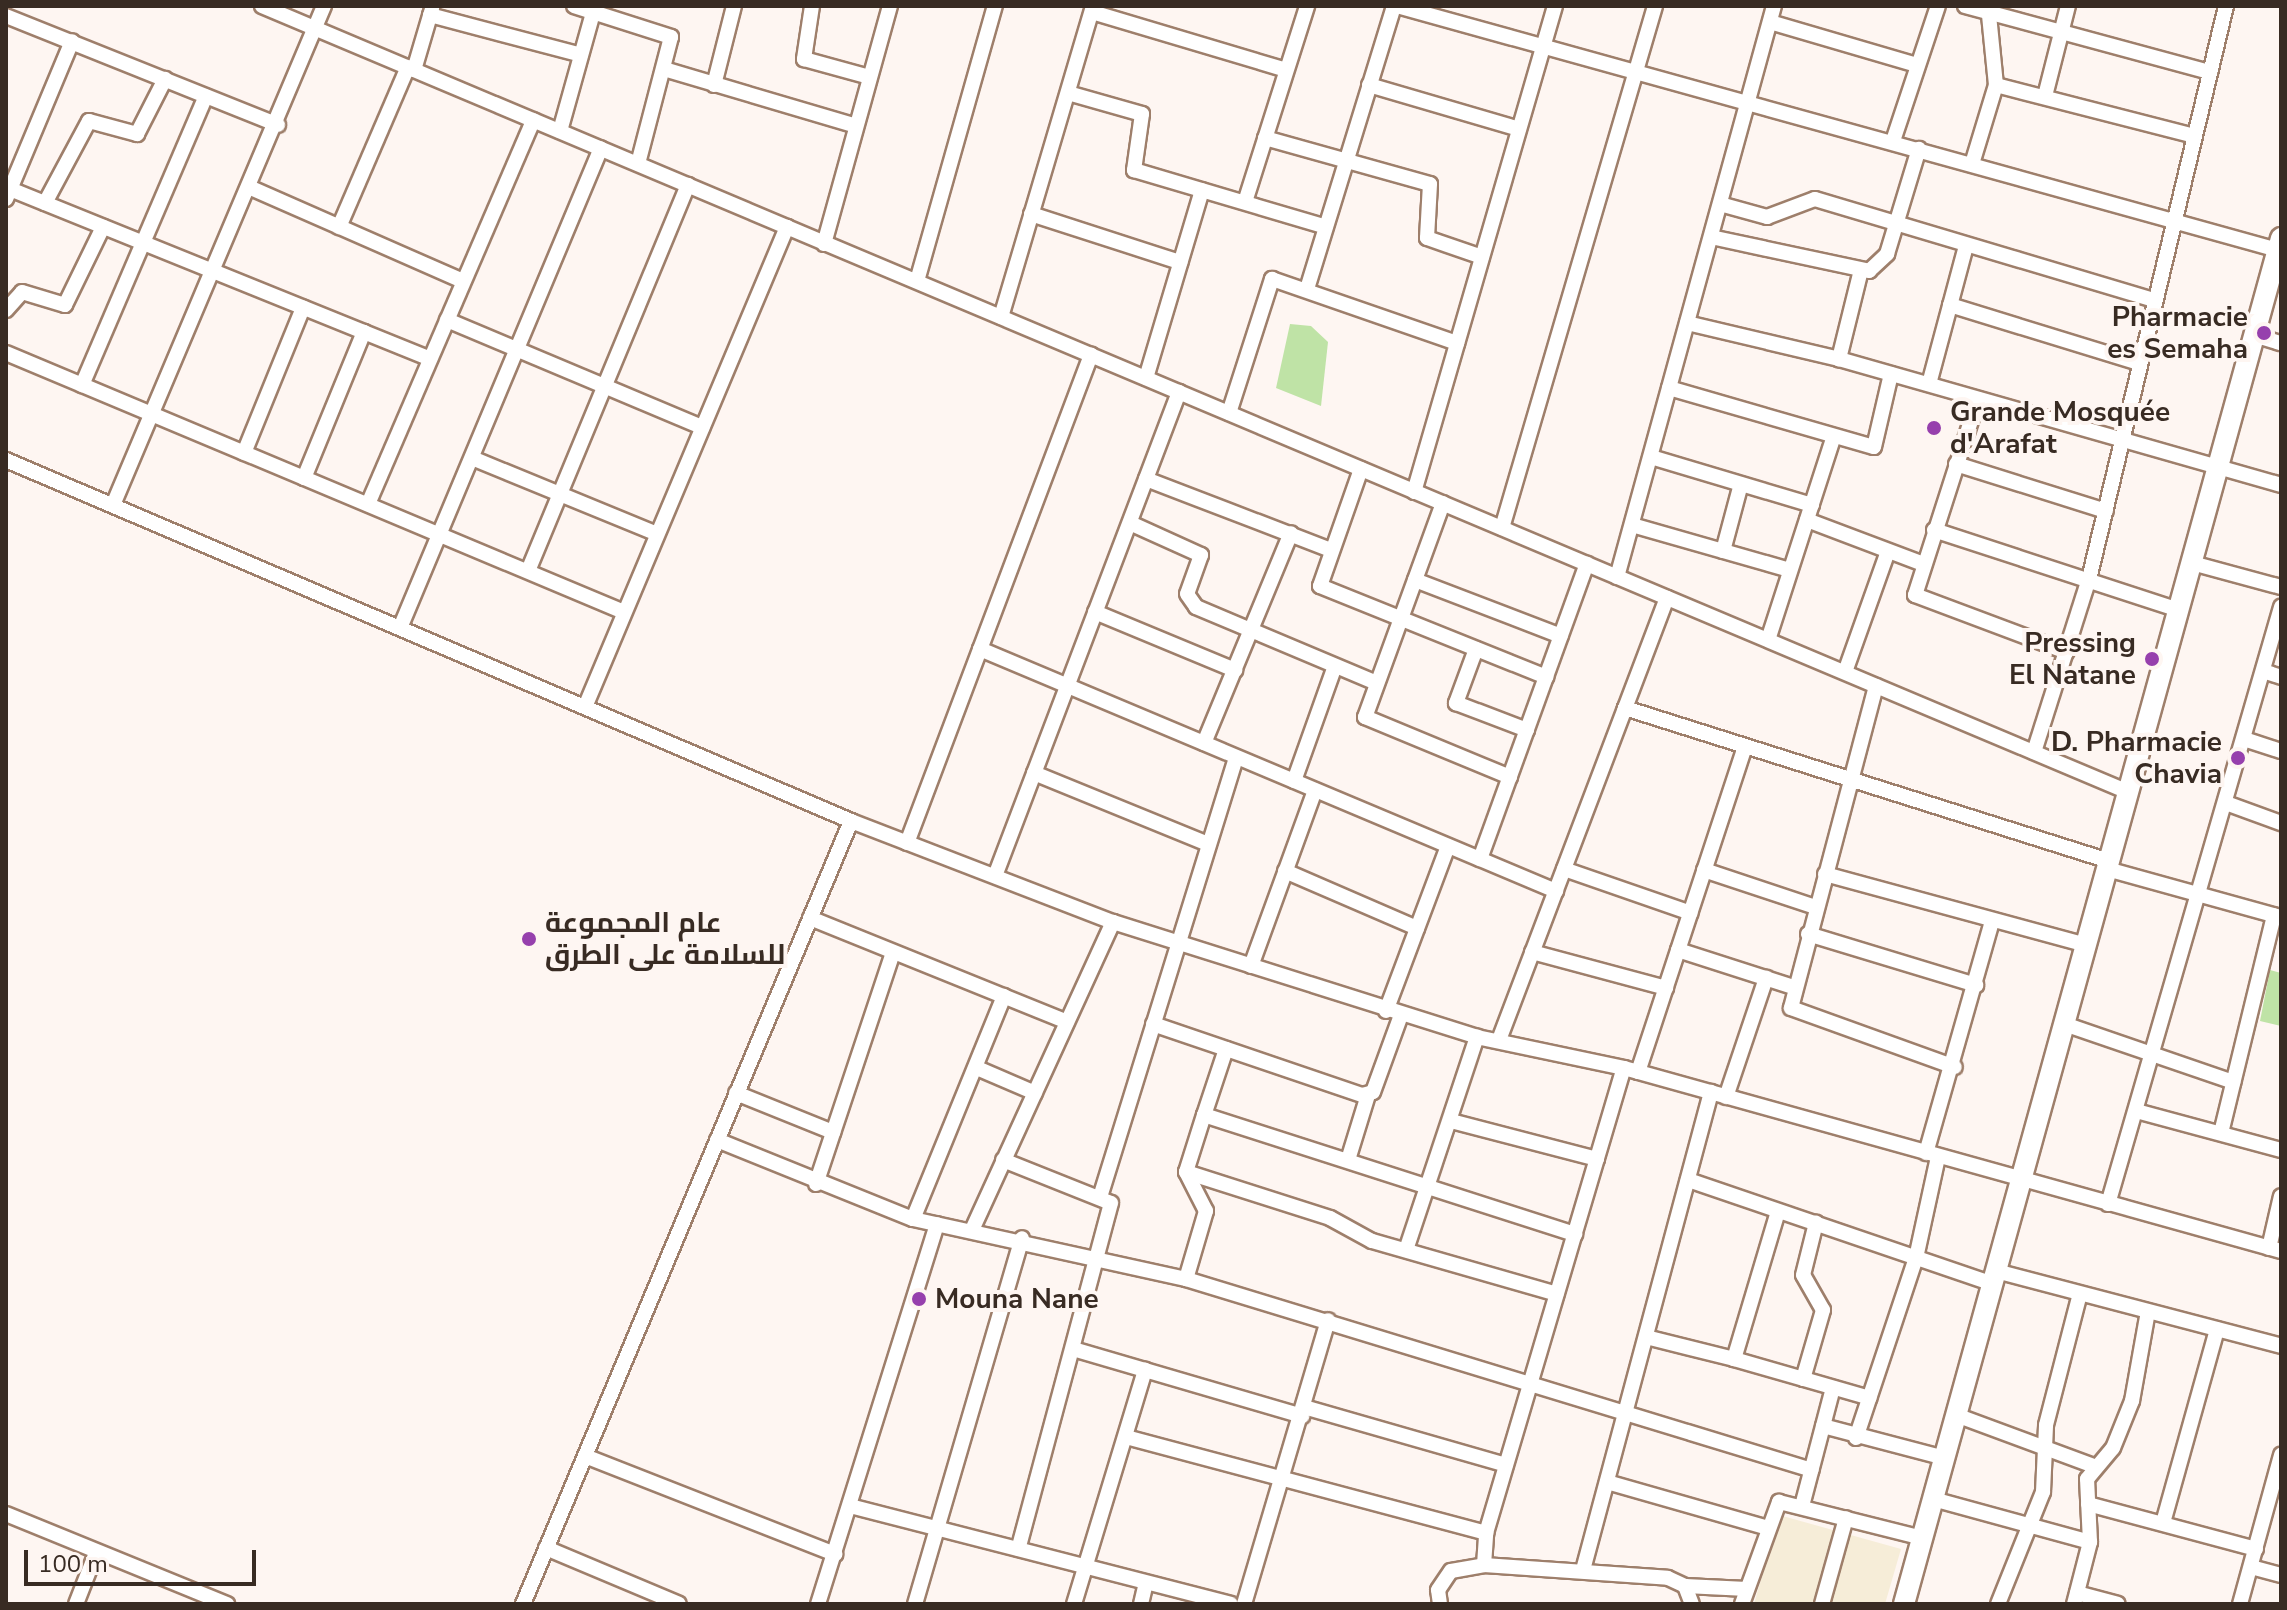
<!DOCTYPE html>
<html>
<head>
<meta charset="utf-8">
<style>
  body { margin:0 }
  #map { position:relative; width:2287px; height:1610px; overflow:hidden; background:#fef6f2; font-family:"Nunito Sans",Cairo,sans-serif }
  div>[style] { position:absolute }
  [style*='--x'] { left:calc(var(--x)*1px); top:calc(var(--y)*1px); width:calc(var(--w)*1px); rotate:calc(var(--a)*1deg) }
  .commercial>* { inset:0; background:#f6edd8 }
  .green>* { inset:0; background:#bfe3a6 }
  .roads { filter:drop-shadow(2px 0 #9e7f6b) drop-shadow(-2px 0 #9e7f6b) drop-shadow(0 2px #9e7f6b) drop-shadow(0 -2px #9e7f6b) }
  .street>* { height:14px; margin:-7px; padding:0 7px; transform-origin:7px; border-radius:7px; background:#fff }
  .secondary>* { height:20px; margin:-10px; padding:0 10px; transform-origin:10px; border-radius:10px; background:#fff }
  .dots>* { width:22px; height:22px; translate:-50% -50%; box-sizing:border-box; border:4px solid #fef6f2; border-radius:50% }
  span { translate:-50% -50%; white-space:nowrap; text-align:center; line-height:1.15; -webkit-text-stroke:8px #fef6f2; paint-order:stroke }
  .poi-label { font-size:28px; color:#382b23; font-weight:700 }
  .right { translate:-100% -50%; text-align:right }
  .left { translate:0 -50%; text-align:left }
  .frame { position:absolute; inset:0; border:8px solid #382b23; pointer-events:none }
  .scale { position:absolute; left:24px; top:1550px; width:232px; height:36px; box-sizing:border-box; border:4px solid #382b23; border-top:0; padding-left:10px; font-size:24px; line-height:28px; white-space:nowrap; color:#382b23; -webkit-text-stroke:6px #fef6f2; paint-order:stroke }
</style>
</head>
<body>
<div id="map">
  <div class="commercial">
    <i style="clip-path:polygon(1779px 1515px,1901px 1549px,1885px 1604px,1754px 1604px)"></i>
  </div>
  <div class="green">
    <i style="clip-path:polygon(1290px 324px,1311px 326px,1328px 342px,1321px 406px,1276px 388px)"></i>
    <i style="clip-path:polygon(2270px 970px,2281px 973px,2281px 1026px,2260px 1021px)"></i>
  </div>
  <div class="roads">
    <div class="street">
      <i style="--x:262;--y:6;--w:2025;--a:22.84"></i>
      <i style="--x:574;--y:6;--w:102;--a:17.7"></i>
      <i style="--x:671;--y:37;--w:131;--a:104.6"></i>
      <i style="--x:812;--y:6;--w:54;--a:98.6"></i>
      <i style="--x:804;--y:59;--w:68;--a:15.3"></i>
      <i style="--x:1397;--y:6;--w:914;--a:15.48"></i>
      <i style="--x:1965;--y:6;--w:254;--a:15.1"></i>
      <i style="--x:1092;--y:12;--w:202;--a:16.6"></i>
      <i style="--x:430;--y:15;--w:156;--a:14.8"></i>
      <i style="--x:1989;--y:15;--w:70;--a:84.3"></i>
      <i style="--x:6;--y:16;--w:293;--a:21.8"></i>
      <i style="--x:1770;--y:22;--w:153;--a:16.3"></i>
      <i style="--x:664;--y:69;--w:200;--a:16.5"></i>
      <i style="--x:414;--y:70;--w:64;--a:-73.6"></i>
      <i style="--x:714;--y:85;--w:81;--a:-75.8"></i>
      <i style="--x:1369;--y:85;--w:156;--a:16.3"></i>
      <i style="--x:1068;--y:93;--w:77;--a:15.8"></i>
      <i style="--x:1142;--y:114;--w:57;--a:98.1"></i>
      <i style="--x:1134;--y:170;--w:200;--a:16.5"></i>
      <i style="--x:2045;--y:96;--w:93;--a:-75.7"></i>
      <i style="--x:560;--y:131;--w:130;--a:-74.4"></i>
      <i style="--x:1265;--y:138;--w:171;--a:15.6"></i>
      <i style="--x:1430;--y:184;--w:54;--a:93.2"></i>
      <i style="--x:1427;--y:238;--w:58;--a:19.1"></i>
      <i style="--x:1893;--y:141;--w:142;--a:-71.6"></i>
      <i style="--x:1972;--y:164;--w:83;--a:-73.1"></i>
      <i style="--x:1996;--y:85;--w:204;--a:14.4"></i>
      <i style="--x:251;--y:188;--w:232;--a:23.7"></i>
      <i style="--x:10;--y:189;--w:453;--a:22"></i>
      <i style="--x:6;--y:199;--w:171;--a:-67.3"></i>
      <i style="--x:1245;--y:202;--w:206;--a:-72.4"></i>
      <i style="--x:45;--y:203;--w:93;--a:-61.8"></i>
      <i style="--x:89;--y:121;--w:50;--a:15.2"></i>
      <i style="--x:137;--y:134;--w:62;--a:-63"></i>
      <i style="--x:1720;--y:204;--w:49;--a:15.5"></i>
      <i style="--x:1767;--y:217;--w:51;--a:-20.6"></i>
      <i style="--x:1815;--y:199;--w:354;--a:16.6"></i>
      <i style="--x:1031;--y:214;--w:157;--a:17.9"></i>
      <i style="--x:339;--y:227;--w:174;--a:-66.7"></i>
      <i style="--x:1711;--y:237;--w:162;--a:12.1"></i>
      <i style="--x:1869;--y:271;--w:25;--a:-43"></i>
      <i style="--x:1887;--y:254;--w:110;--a:-73.1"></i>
      <i style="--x:824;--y:244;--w:247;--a:-74.5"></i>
      <i style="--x:1860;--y:274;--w:88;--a:103.9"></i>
      <i style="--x:1839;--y:359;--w:460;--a:15.9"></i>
      <i style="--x:917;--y:281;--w:286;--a:-74.2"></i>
      <i style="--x:1307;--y:289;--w:296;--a:-72.9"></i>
      <i style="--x:1950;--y:305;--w:197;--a:17.1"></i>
      <i style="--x:6;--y:310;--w:24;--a:-48"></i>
      <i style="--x:22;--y:292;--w:45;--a:16.8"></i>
      <i style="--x:65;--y:305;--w:87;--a:-64"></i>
      <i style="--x:1001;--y:317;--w:324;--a:-73.5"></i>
      <i style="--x:447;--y:320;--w:277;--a:22.8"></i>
      <i style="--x:1687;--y:323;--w:156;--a:13.3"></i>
      <i style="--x:2254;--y:335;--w:28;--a:17"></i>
      <i style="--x:6;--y:353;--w:670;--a:22.74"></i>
      <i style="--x:1146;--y:378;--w:196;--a:-73.4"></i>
      <i style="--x:1929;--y:384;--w:143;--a:-75"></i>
      <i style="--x:82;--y:385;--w:314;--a:-66.8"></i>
      <i style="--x:1669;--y:388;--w:213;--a:16.1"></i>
      <i style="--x:1874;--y:447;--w:75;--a:-76.9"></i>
      <i style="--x:1978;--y:399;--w:206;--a:107.8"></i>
      <i style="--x:1915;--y:595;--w:162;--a:20.6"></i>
      <i style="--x:1229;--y:413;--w:141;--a:-72.2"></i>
      <i style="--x:1272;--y:279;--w:196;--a:19.1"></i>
      <i style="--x:244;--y:453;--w:157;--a:-67.9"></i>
      <i style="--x:1651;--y:457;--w:168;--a:16.6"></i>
      <i style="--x:472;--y:458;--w:200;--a:22.3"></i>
      <i style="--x:6;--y:460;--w:919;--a:23.13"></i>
      <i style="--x:851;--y:821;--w:281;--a:21.1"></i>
      <i style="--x:1113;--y:922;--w:382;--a:17.5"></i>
      <i style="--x:1477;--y:1037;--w:150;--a:11.9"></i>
      <i style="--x:1624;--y:1068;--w:682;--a:15.56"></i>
      <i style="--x:1956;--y:464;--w:157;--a:17.4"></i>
      <i style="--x:1361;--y:469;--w:124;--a:109.3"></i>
      <i style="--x:1320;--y:586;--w:244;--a:21.9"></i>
      <i style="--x:304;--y:478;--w:158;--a:-67.7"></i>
      <i style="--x:1146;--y:479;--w:198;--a:21"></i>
      <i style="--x:1414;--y:492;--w:506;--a:-73.82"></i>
      <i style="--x:1443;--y:503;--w:228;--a:110"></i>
      <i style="--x:1365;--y:717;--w:157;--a:22.5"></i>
      <i style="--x:368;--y:504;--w:418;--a:-66.7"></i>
      <i style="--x:113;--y:505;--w:542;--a:-67.08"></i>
      <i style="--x:1807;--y:520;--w:122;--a:20.7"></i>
      <i style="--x:1130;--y:523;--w:78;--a:24.3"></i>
      <i style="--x:1201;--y:555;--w:41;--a:109.7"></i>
      <i style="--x:1187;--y:594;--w:16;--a:55"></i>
      <i style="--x:1196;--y:607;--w:196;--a:22.8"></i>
      <i style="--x:1632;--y:525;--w:164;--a:15.9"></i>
      <i style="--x:1502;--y:528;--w:544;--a:-73.66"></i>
      <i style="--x:1934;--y:530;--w:258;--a:18.1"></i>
      <i style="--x:1723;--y:551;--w:69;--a:-75"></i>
      <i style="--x:2192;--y:563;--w:92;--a:15.1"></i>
      <i style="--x:528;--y:571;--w:418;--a:-67.5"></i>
      <i style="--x:1617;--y:577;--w:592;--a:-74.63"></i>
      <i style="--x:1415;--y:580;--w:156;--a:21"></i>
      <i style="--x:1095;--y:612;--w:152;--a:22.5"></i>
      <i style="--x:400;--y:628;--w:520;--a:-67.28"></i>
      <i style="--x:1768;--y:640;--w:214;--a:-72.1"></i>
      <i style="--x:980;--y:649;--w:625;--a:22.79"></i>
      <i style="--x:1476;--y:649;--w:58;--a:110.3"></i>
      <i style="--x:1456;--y:703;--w:76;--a:20.8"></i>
      <i style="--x:2263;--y:671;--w:19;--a:18"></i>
      <i style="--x:1845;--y:672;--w:128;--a:-70.4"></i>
      <i style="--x:1876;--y:686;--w:333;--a:104.8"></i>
      <i style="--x:1791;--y:1008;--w:174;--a:19.8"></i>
      <i style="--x:585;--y:707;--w:521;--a:-67.18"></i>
      <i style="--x:1625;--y:708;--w:508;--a:17.54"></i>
      <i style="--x:2244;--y:739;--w:39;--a:18"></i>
      <i style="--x:1204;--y:743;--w:227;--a:-67.5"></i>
      <i style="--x:2034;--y:752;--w:182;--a:-72.4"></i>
      <i style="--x:2089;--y:579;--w:589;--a:-76.55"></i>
      <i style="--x:1034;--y:773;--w:188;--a:22.2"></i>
      <i style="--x:1294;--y:781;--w:122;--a:-70.4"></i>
      <i style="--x:2226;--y:803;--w:59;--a:20"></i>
      <i style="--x:907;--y:843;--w:522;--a:-69.34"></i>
      <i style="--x:1480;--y:859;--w:314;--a:-70.1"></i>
      <i style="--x:1564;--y:869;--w:134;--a:19.1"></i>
      <i style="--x:2107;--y:869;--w:180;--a:15.5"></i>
      <i style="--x:1704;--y:870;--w:117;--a:18.4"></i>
      <i style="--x:1285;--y:871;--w:144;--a:23.4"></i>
      <i style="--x:1825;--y:874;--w:270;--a:15.2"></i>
      <i style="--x:995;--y:876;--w:518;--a:-69.18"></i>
      <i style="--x:810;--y:918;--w:277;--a:22"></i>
      <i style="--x:1808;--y:934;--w:176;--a:16.9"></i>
      <i style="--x:1678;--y:950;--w:121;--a:17.8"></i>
      <i style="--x:1532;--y:952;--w:139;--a:15"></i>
      <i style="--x:1251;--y:966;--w:187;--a:-70"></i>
      <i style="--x:1386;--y:1011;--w:176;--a:-69.4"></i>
      <i style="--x:1153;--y:1024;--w:221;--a:18.8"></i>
      <i style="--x:1362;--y:1095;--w:11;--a:-15"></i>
      <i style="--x:1373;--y:1092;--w:82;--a:-70"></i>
      <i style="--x:2064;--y:1024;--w:179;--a:18.9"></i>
      <i style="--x:1499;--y:1040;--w:473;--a:-69.2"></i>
      <i style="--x:1226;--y:1049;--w:70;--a:108.4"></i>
      <i style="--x:1204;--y:1115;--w:390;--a:17.8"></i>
      <i style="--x:977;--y:1068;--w:63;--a:23.3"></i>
      <i style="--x:1638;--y:1072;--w:340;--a:-71.8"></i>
      <i style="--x:736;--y:1093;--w:105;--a:21.9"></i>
      <i style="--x:1726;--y:1097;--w:126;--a:-71.4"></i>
      <i style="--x:2140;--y:1112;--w:146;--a:15.1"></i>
      <i style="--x:1451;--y:1121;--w:151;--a:14.6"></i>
      <i style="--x:2221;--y:1133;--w:224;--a:-76.3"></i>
      <i style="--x:717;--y:1140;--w:211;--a:22"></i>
      <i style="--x:913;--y:1219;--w:280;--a:12.4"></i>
      <i style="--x:1186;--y:1279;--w:654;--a:16.97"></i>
      <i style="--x:1926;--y:1153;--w:241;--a:-74.1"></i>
      <i style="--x:1003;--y:1160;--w:116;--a:21.7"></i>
      <i style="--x:1111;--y:1203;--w:358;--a:105"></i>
      <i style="--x:1348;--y:1160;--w:68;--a:-72.9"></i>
      <i style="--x:1186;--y:1172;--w:151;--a:17.7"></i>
      <i style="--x:1330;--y:1218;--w:48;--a:28.7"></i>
      <i style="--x:1372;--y:1241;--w:192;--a:16"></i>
      <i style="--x:1688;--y:1180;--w:322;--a:18.8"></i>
      <i style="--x:816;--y:1184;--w:244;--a:-71.6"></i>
      <i style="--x:1101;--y:1194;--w:457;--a:-72.8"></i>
      <i style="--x:2108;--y:1204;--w:622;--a:-73.84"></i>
      <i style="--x:913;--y:1219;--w:241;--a:-67.8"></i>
      <i style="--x:972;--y:1230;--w:339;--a:-65.4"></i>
      <i style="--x:2269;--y:1248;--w:53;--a:-77"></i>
      <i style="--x:1406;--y:1250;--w:225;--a:-71.6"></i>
      <i style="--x:1996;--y:1271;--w:295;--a:14.7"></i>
      <i style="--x:1186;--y:1279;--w:71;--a:-73.6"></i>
      <i style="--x:1206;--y:1211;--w:44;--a:-117.1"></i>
      <i style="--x:1186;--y:1172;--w:60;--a:-72.5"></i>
      <i style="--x:1646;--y:1337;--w:91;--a:14"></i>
      <i style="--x:1734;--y:1359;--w:154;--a:-73.4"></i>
      <i style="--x:1073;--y:1349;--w:239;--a:16.3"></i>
      <i style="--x:1734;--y:1359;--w:141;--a:16"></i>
      <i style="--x:1803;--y:1379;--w:72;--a:-73.8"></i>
      <i style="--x:1823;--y:1310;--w:40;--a:-119.7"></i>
      <i style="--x:1803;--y:1275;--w:54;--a:-76"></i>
      <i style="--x:1304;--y:1407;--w:210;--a:16"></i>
      <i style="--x:1956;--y:1415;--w:147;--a:20.3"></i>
      <i style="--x:1823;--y:1426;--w:126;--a:14.7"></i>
      <i style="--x:1126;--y:1437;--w:373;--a:14.9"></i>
      <i style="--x:1856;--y:1438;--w:190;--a:-71.6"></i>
      <i style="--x:1916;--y:1258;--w:103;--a:-77.7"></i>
      <i style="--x:585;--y:1456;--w:269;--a:21.4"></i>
      <i style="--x:1607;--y:1482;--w:164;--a:15.9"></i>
      <i style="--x:1933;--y:1499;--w:163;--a:15.3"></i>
      <i style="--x:2088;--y:1504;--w:174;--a:15"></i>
      <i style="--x:850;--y:1506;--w:393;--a:14.4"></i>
      <i style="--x:1802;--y:1506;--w:122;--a:-75.3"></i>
      <i style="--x:6;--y:1514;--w:239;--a:22.2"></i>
      <i style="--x:2163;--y:1523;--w:201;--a:-74.4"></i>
      <i style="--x:546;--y:1548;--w:144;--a:22.8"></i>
      <i style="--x:1484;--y:1565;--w:32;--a:-86"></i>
      <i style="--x:1486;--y:1533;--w:485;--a:-73.5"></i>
      <i style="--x:2251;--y:1567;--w:31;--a:15"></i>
      <i style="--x:1583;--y:1570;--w:495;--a:-75"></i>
      <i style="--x:1685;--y:1586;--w:62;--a:2.8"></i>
      <i style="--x:2077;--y:1593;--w:42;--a:15"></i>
      <i style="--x:76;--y:1604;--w:55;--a:-68.6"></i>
      <i style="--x:523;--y:1604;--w:849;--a:-67.27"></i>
      <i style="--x:818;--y:1604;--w:398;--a:-72.6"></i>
      <i style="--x:915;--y:1604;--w:381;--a:-73.7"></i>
      <i style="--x:1074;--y:1604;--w:245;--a:-73.1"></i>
      <i style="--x:1141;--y:1604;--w:18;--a:-77"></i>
      <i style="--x:1244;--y:1604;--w:296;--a:-73.5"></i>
      <i style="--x:1440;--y:1604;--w:14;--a:-98"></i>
      <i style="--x:1438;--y:1590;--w:23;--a:-56"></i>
      <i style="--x:1451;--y:1571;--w:34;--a:-10"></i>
      <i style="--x:1484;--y:1565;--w:184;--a:4"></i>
      <i style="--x:1668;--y:1578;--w:19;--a:25"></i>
      <i style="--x:1685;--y:1586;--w:19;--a:69"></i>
      <i style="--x:1742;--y:1604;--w:109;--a:-70.1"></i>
      <i style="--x:1779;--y:1502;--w:147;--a:14.1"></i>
      <i style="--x:1822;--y:1604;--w:89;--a:-74.4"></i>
      <i style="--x:1998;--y:1604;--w:121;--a:-68.1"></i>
      <i style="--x:2043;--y:1492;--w:67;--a:-87.4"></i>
      <i style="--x:2046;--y:1425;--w:135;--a:-75.5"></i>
      <i style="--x:2074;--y:1604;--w:64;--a:-75.5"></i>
      <i style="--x:2090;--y:1542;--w:63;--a:-92.7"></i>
      <i style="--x:2087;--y:1479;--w:40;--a:-50"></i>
      <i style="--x:2113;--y:1448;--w:51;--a:-68"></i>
      <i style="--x:2132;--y:1401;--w:91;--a:-79.9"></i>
      <i style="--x:2240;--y:1604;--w:155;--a:-74.6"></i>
    </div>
    <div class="secondary">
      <i style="--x:1904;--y:1604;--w:1417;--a:-74.57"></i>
    </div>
  </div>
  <div class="dots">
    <i style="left:2264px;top:333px;background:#9640ad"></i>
    <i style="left:1934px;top:428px;background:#9640ad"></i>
    <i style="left:2152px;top:659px;background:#9640ad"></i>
    <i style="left:2238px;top:758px;background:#9640ad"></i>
    <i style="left:529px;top:939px;background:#9640ad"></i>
    <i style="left:919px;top:1299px;background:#9640ad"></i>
  </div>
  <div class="poi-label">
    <span class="right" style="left:2248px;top:333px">Pharmacie<br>es Semaha</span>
    <span class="left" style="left:1950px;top:428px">Grande Mosquée<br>d'Arafat</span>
    <span class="right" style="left:2136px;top:659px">Pressing<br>El Natane</span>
    <span class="right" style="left:2222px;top:758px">D. Pharmacie<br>Chavia</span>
    <span class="left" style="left:545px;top:939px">عام المجموعة<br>للسلامة على الطرق</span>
    <span class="left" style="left:935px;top:1299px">Mouna Nane</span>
  </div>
  <div class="frame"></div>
  <div class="scale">100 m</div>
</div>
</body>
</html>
